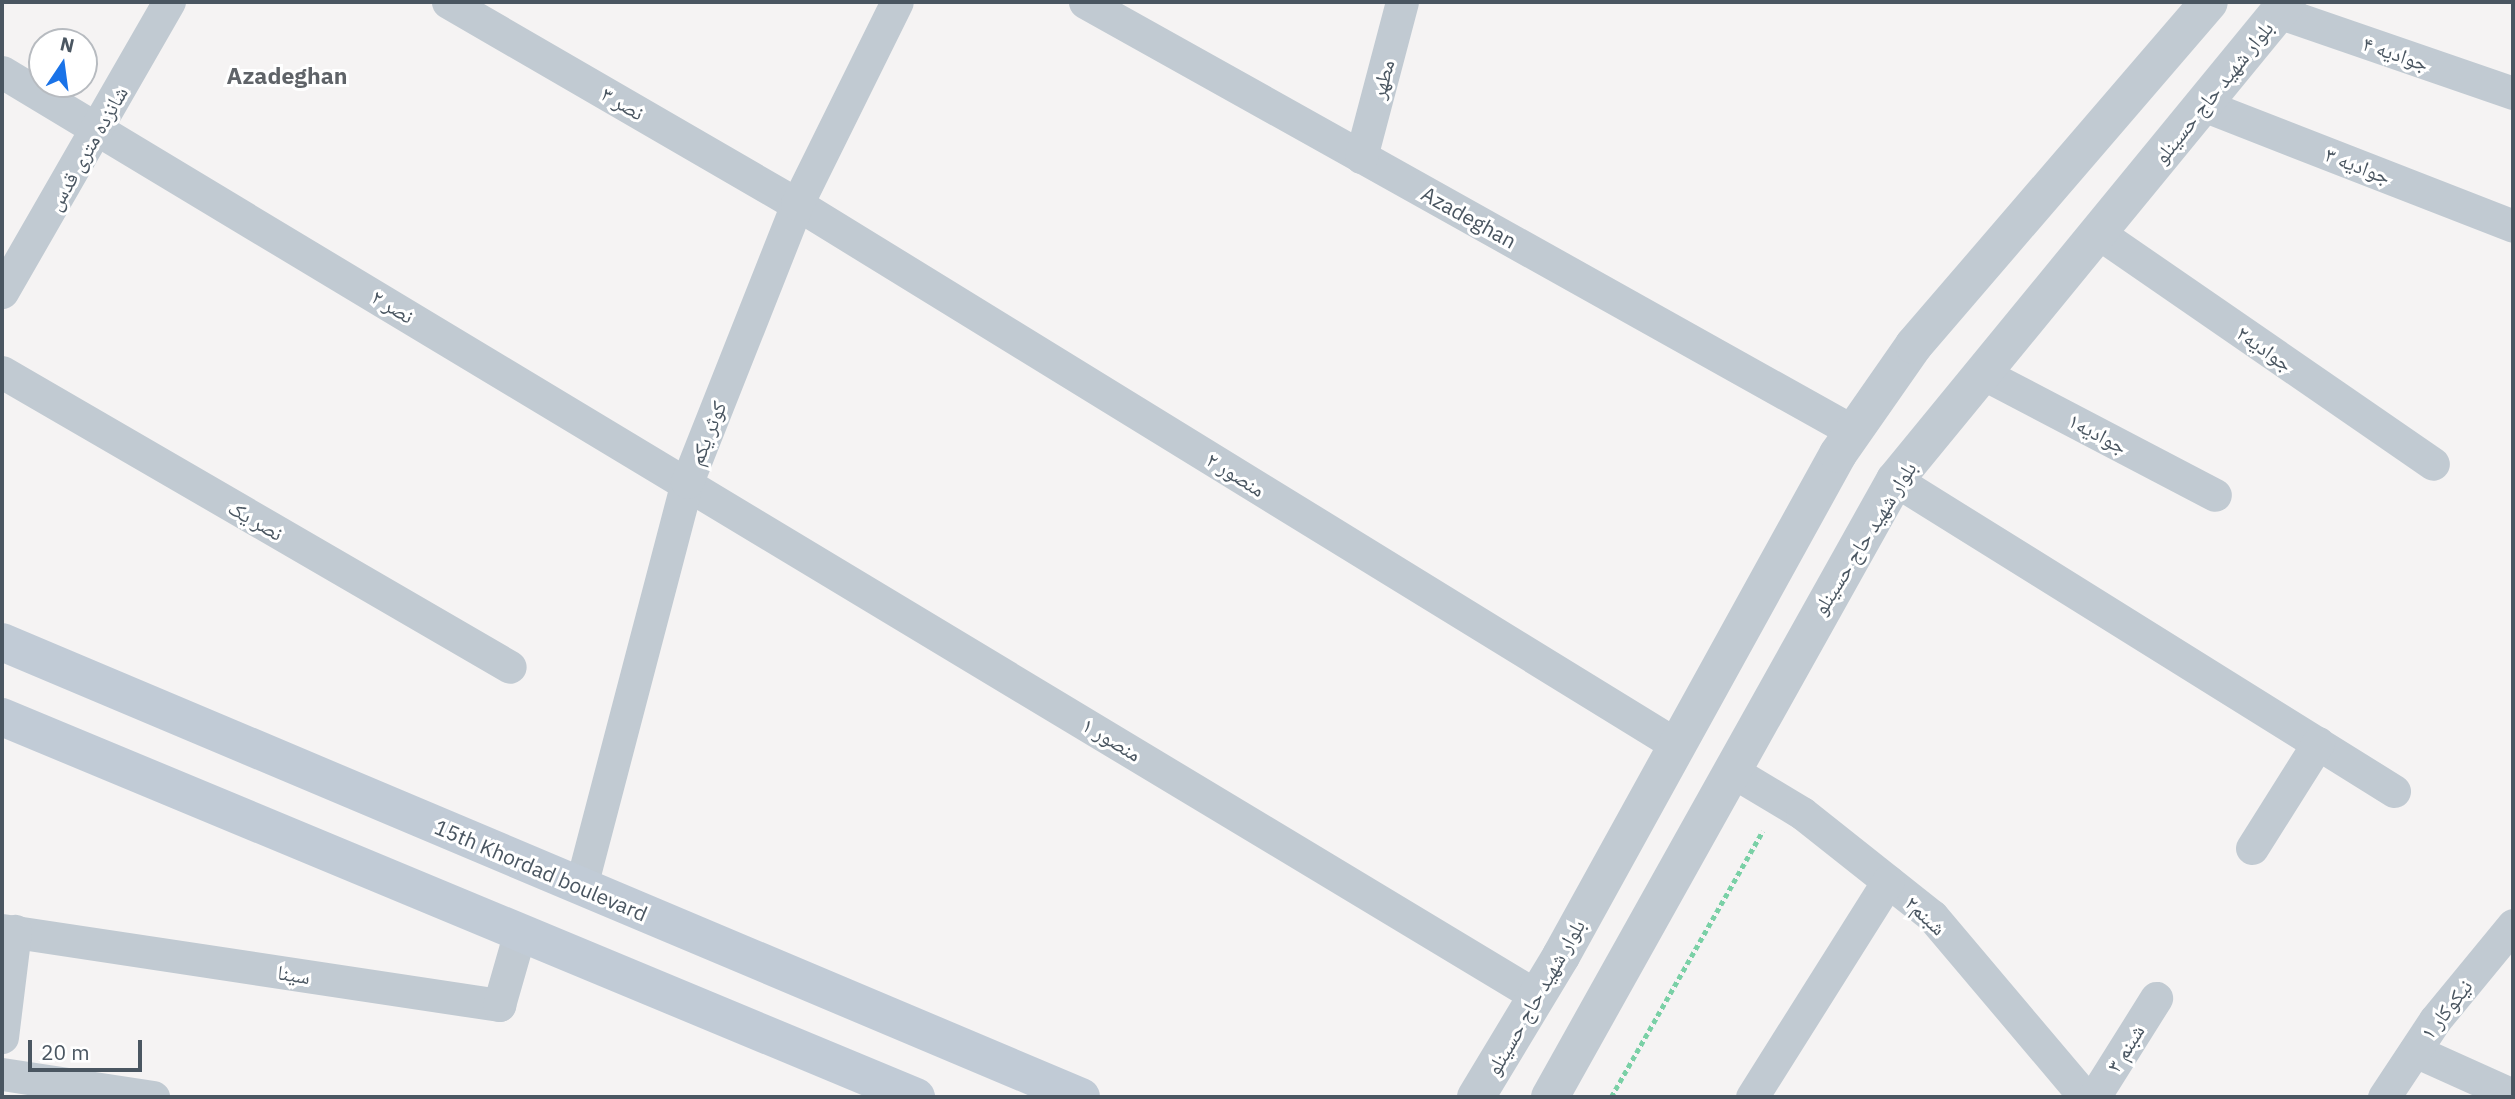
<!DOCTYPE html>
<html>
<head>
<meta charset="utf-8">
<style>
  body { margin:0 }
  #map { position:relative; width:2515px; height:1099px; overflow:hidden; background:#f5f3f3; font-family:"IBM Plex Sans","Noto Naskh Arabic",sans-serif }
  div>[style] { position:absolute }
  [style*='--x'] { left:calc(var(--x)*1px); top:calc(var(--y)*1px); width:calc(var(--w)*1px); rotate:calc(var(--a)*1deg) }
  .path>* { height:4.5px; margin-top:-2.25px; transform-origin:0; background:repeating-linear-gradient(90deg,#7ad0a6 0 5px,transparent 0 8.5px) }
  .minor>* { height:33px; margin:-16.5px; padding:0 16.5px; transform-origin:16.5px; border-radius:16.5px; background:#c1cad2 }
  .tertiary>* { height:38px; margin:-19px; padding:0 19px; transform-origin:19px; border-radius:19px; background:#c1cad2 }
  .secondary>* { height:38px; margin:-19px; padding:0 19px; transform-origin:19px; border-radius:19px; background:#c1cbd6 }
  span { translate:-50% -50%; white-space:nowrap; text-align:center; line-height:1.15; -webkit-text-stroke:6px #fff; paint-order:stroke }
  .street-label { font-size:21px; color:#4a5661 }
  .neighbourhood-label { font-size:23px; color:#5f6368; font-weight:700 }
  .frame { position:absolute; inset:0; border:4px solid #4a5661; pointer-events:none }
  .north { position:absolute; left:28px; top:28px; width:70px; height:70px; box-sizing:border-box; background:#fff; border:2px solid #b7bbc0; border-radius:50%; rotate:13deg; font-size:19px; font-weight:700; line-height:28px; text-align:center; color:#4a5661 }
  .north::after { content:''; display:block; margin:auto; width:24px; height:32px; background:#1a73e8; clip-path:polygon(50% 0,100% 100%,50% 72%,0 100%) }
  .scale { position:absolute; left:28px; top:1040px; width:114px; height:32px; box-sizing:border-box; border:4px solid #4a5661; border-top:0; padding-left:9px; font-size:21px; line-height:24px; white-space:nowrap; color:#4a5661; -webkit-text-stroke:5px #fff; paint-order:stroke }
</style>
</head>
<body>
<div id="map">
  <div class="path">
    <i style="--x:1611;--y:1097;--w:306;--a:-60.3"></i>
  </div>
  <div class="minor">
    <i style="--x:448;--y:2;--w:403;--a:30.1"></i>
    <i style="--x:797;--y:204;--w:1031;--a:31.59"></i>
    <i style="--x:1085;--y:2;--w:881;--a:29.21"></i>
    <i style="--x:2278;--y:12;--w:249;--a:19"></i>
    <i style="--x:2;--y:72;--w:1792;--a:31.05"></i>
    <i style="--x:2203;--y:105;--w:333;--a:21.3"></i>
    <i style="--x:1361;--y:157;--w:160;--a:-75.2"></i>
    <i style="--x:2097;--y:232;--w:408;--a:34.6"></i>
    <i style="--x:2;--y:292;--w:335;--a:-60.1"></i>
    <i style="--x:2;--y:372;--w:587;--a:30.14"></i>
    <i style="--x:1980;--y:372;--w:265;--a:27.6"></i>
    <i style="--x:1895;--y:480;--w:588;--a:31.93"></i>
    <i style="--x:1732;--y:771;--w:82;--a:31"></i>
    <i style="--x:1802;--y:813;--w:166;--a:38.4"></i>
    <i style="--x:1932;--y:916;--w:237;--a:49.8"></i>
    <i style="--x:2252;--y:848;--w:124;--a:-57.8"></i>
    <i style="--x:581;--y:886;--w:418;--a:-75.3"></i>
    <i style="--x:687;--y:482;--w:299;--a:-68.4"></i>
    <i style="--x:797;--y:204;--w:225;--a:-63.7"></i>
    <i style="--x:2;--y:930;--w:503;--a:8.58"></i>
    <i style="--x:499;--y:1005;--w:76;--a:-74"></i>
    <i style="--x:2;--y:1037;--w:107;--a:-83"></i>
    <i style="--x:2415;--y:1051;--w:107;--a:24.2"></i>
    <i style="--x:2;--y:1074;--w:153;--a:8.7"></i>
    <i style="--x:1752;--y:1097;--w:255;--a:-57.8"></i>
    <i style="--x:2094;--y:1097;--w:117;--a:-57.9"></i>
    <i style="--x:2384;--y:1097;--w:92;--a:-56.5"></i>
    <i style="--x:2435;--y:1020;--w:123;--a:-50.6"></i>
  </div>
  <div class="tertiary">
    <i style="--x:1476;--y:1097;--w:165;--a:-58.9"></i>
    <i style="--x:1561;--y:956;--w:573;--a:-61.11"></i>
    <i style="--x:1838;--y:454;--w:133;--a:-55.1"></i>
    <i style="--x:1914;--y:345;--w:452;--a:-49.3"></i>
    <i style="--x:1550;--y:1097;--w:707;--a:-60.79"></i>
    <i style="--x:1895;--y:480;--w:618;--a:-50.65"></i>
  </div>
  <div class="secondary">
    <i style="--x:2;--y:642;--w:1171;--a:22.86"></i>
    <i style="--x:2;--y:717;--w:990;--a:22.58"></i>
  </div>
  <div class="street-label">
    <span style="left:2396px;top:53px;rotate:19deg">جوادیه ۴</span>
    <span style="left:1382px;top:79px;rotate:-75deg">مطهر</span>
    <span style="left:2213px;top:92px;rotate:-51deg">بلوار شهید حاج حسینلو</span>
    <span style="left:623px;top:103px;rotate:30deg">نصر ۳</span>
    <span style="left:87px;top:148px;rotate:-60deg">شانزده متری قدس</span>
    <span style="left:2358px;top:165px;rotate:21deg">جوادیه ۳</span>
    <span style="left:1469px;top:217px;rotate:29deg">Azadeghan</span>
    <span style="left:393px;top:306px;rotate:31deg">نصر ۲</span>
    <span style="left:2265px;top:348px;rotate:35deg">جوادیه۲</span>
    <span style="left:707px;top:433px;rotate:-68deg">کوثر یکم</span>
    <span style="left:2098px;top:433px;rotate:28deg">جوادیه۱</span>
    <span style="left:1236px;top:474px;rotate:32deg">منصور ۲</span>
    <span style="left:256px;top:520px;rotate:30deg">نصر یک</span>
    <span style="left:1864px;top:538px;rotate:-58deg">بلوار شهید حاج حسینلو</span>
    <span style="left:1112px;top:739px;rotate:31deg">منصور ۱</span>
    <span style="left:541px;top:870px;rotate:23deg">15th Khordad boulevard</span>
    <span style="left:1926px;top:915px;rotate:43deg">شبنم۲</span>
    <span style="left:294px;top:974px;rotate:9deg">سینا</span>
    <span style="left:1535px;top:997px;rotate:-60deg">بلوار شهید حاج حسینلو</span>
    <span style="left:2446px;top:1009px;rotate:-52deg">۱ نیکوکار</span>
    <span style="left:2125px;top:1048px;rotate:-58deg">شبنم ۳</span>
  </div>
  <div class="neighbourhood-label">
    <span style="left:287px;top:75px">Azadeghan</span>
  </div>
  <div class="frame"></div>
  <div class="north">N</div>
  <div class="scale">20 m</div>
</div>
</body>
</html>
